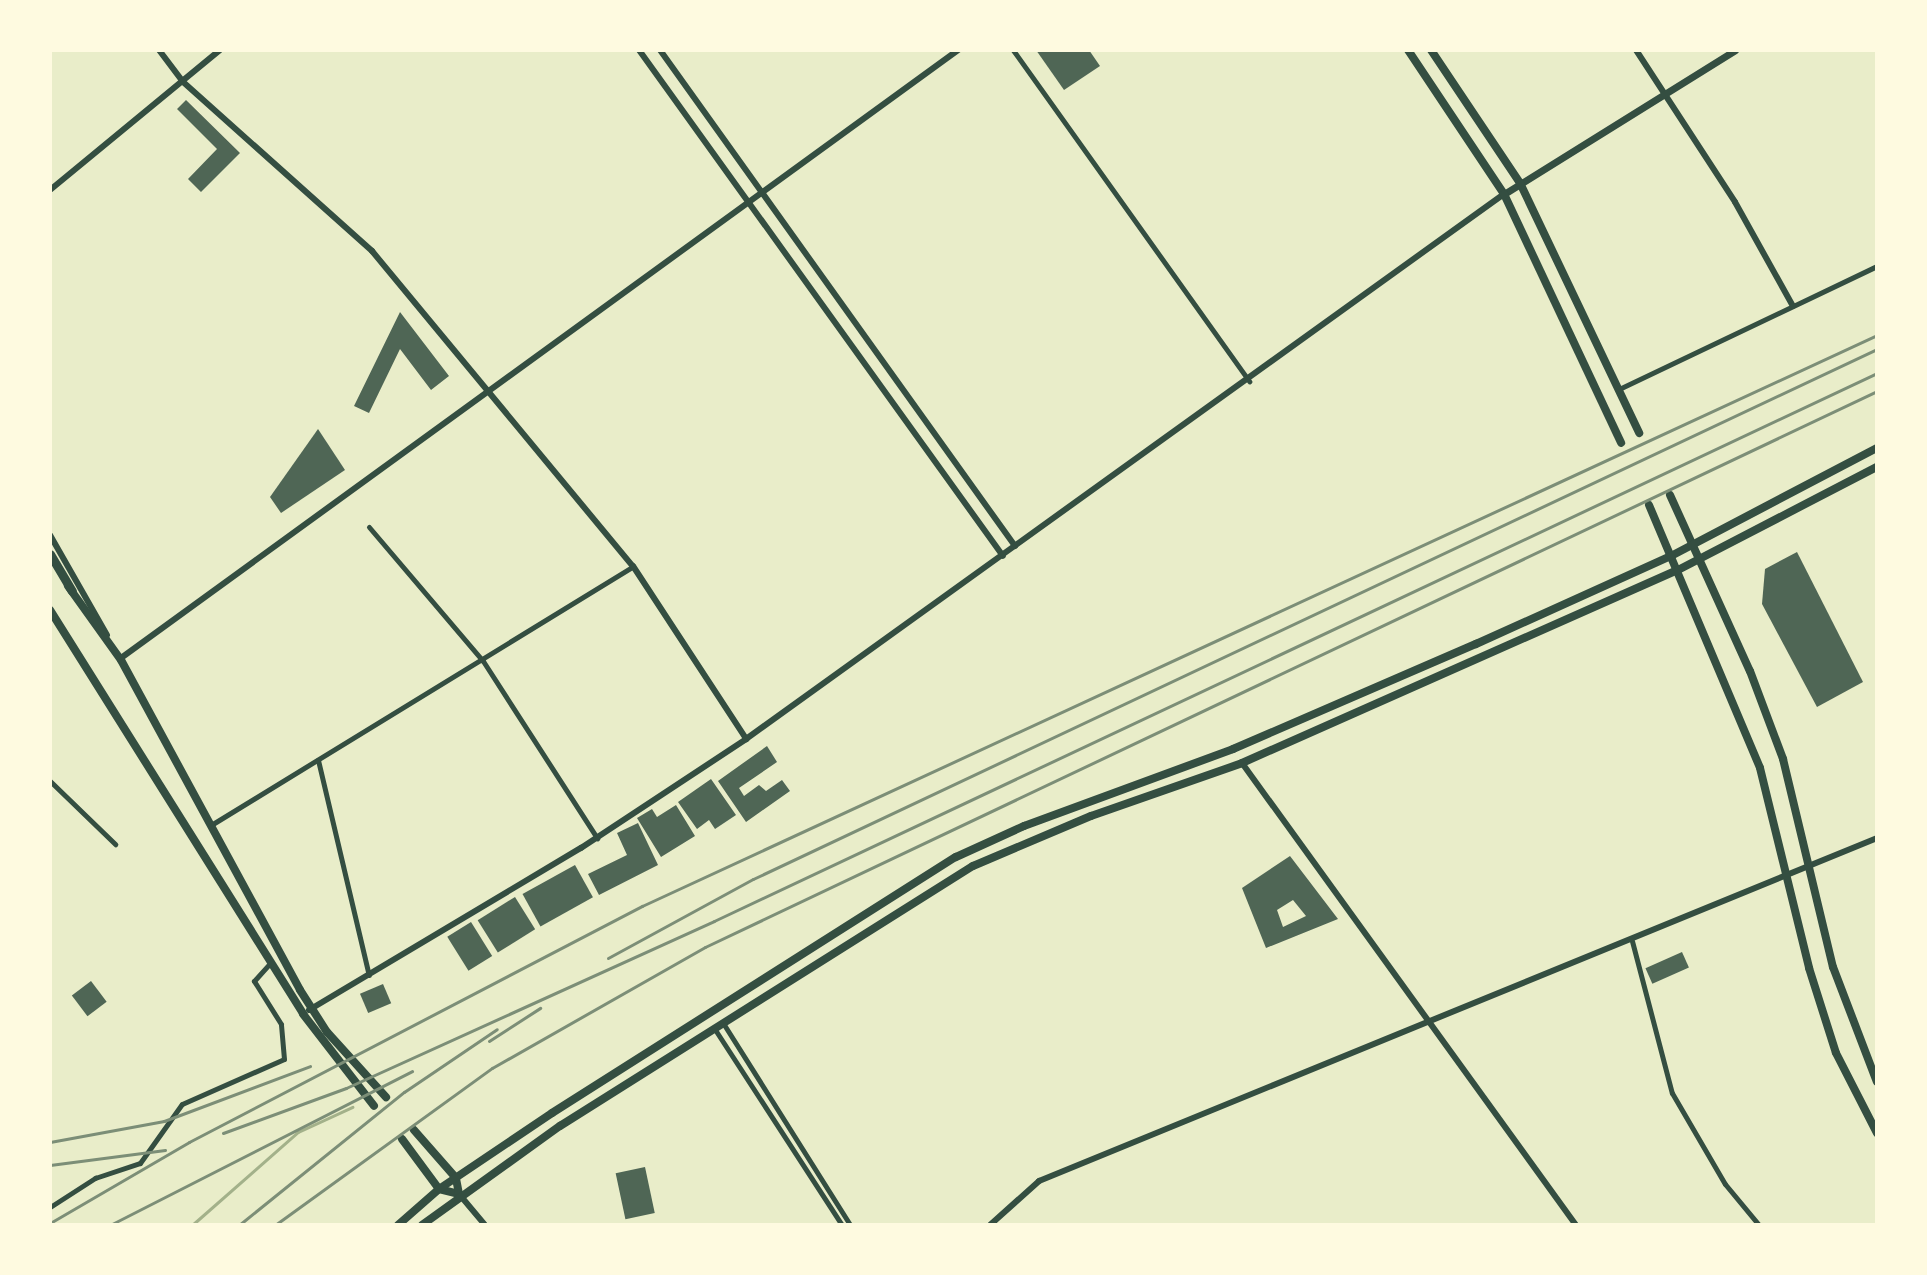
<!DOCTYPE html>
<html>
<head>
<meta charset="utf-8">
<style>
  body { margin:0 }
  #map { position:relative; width:1927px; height:1275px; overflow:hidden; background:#e9edc9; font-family:"Open Sans",sans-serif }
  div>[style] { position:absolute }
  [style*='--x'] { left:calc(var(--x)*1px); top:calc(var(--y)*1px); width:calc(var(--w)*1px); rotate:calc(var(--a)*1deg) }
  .stream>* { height:3px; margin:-1.5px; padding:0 1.5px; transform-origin:1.5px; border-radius:1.5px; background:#a3b18a }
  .building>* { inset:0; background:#4f6655; transform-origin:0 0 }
  .minor>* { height:5px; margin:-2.5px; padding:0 2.5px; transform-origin:2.5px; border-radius:2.5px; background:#344e41 }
  .tertiary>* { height:6px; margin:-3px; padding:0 3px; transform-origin:3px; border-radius:3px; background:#344e41 }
  .secondary>* { height:7px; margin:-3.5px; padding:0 3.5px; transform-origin:3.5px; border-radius:3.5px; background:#344e41 }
  .primary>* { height:8px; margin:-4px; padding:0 4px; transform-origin:4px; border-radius:4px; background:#344e41 }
  .trunk>* { height:8px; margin:-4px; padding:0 4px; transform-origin:4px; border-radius:4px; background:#344e41 }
  .motorway>* { height:9px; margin:-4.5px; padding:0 4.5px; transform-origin:4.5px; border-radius:4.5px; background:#344e41 }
  .rail>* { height:3px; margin:-1.5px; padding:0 1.5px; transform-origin:1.5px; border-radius:1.5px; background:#7c8e77 }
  span { translate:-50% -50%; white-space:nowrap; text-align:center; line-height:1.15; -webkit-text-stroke:7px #fefae0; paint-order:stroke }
  .frame { position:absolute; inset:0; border:52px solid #fefae0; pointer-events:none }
</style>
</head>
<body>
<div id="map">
  <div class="stream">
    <i style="--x:192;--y:1225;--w:141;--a:-41.3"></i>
    <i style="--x:298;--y:1132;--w:60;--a:-24.8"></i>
  </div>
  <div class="building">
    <i style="clip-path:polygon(1036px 50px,1089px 50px,1100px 66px,1064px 90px)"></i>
    <i style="clip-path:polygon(186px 100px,240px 153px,201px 192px,188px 179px,217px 149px,177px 109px)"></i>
    <i style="clip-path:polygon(400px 312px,449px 376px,431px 390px,400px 349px,369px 413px,354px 406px)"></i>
    <i style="clip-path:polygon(318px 429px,345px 470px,281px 513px,270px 497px)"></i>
    <i style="clip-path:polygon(1797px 552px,1863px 682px,1817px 707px,1762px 604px,1765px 569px)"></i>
    <i style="clip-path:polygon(767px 746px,777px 762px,739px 788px,744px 796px,759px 785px,766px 791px,782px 780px,790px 791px,746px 822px,718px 781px)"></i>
    <i style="clip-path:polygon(711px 779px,736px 815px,715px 829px,709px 820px,697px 829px,678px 802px)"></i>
    <i style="clip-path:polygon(676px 805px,695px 836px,661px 857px,637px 818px,652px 809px,657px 817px)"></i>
    <i style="clip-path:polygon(638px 823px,658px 865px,599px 895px,588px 874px,627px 855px,617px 833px)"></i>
    <i style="clip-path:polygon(evenodd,1290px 856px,1338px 919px,1266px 948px,1242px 888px,1290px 856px,1293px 900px,1306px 916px,1283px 927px,1277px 910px,1293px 900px)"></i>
    <i style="left:575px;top:865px;width:37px;height:60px;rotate:61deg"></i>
    <i style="left:515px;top:897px;width:38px;height:44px;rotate:58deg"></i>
    <i style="left:471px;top:922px;width:40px;height:28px;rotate:58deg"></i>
    <i style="left:1682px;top:952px;width:17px;height:40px;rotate:66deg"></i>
    <i style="left:91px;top:981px;width:26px;height:24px;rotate:53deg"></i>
    <i style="left:383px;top:984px;width:21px;height:25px;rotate:67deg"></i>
    <i style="left:645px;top:1167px;width:47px;height:30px;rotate:78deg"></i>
  </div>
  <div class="minor">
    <i style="--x:1013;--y:50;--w:407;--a:54.5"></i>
    <i style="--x:1619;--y:389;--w:286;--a:-25.5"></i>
    <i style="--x:369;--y:527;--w:176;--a:49.6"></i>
    <i style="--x:483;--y:661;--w:211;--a:57.2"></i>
    <i style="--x:318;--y:760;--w:221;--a:76.7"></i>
    <i style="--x:50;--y:781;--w:91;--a:44.1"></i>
    <i style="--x:211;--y:825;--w:495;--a:-31.5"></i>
    <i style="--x:1632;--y:941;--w:157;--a:75.3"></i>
    <i style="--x:1672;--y:1093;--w:105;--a:59.8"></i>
    <i style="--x:1725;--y:1184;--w:53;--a:50.3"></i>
    <i style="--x:723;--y:1023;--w:239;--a:57.8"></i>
    <i style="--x:714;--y:1028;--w:235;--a:57"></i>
    <i style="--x:50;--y:1207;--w:54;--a:-32.8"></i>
    <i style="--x:95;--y:1178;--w:47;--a:-18.4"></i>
    <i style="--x:140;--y:1163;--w:72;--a:-54.6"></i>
    <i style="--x:182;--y:1104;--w:111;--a:-23.8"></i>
    <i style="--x:284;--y:1059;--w:35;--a:-95"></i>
    <i style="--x:281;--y:1024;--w:51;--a:-122.1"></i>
    <i style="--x:254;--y:981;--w:24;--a:-48"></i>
  </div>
  <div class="tertiary">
    <i style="--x:159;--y:50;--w:39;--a:53"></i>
    <i style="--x:182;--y:81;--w:255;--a:41.8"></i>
    <i style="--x:372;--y:251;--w:409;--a:50.4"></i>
    <i style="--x:633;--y:566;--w:207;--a:56.8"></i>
    <i style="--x:639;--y:50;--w:623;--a:54.27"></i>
    <i style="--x:660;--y:50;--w:610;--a:54.41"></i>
    <i style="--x:1636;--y:50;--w:181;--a:56.9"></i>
    <i style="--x:1735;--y:202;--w:119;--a:60.9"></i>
    <i style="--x:50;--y:190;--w:220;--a:-39.5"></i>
    <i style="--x:50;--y:535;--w:115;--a:60.3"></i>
    <i style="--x:121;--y:658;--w:1035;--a:-35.99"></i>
    <i style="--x:1242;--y:763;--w:570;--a:54.14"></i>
    <i style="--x:309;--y:1010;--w:317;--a:-30.8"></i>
    <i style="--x:581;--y:848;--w:198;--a:-33.4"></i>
    <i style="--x:746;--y:739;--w:934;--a:-35.72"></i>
    <i style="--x:459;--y:1194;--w:40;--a:50"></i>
    <i style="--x:990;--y:1225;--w:66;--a:-41.9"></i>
    <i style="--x:1039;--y:1181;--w:905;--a:-22.26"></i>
  </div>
  <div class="secondary">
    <i style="--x:1504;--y:194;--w:272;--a:-31.9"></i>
  </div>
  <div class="primary">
    <i style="--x:1408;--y:50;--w:173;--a:56.3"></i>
    <i style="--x:1504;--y:194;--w:275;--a:64.8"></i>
    <i style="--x:1431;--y:50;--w:160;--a:56.2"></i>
    <i style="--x:1520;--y:183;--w:277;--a:64.5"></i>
    <i style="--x:1670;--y:495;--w:193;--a:65.6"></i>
    <i style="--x:1750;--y:671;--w:94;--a:69.4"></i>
    <i style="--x:1783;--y:759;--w:214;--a:76.5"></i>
    <i style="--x:1833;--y:967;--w:123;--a:69.1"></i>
    <i style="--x:1649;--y:505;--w:285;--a:67.1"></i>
    <i style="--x:1760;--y:768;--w:206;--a:76.2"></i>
    <i style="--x:1809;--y:968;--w:89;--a:72.4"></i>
    <i style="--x:1836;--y:1053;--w:90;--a:62.9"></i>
    <i style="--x:50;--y:610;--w:477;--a:57.9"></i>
    <i style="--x:303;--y:1014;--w:116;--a:52.3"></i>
    <i style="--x:121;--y:660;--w:375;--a:61.5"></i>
    <i style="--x:300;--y:990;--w:50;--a:57.3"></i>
    <i style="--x:327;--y:1032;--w:88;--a:47.8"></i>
    <i style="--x:402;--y:1139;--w:62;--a:53.5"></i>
    <i style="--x:439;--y:1189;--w:21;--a:14"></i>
    <i style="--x:459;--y:1194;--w:16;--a:-101"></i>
    <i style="--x:456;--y:1178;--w:64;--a:-131.2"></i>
    <i style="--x:398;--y:1225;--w:55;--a:-41.3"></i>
    <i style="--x:439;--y:1189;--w:136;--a:-33.9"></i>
    <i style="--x:552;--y:1113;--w:478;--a:-32.4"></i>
    <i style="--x:956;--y:857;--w:75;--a:-24.5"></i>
    <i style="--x:1024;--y:826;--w:223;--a:-20.2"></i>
    <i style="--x:1233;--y:749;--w:265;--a:-23.4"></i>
    <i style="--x:1476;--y:644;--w:214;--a:-24.3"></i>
    <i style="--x:1671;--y:556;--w:233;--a:-27.7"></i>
    <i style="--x:422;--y:1225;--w:170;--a:-35.7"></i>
    <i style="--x:560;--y:1126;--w:488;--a:-32.2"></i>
    <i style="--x:973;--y:866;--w:128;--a:-23"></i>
    <i style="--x:1091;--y:816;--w:160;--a:-19.3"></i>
    <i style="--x:1242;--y:763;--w:477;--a:-23.9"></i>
    <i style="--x:1678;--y:570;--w:224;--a:-27.4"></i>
  </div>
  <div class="trunk">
    <i style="--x:68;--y:586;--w:91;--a:54.4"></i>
  </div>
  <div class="motorway">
    <i style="--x:50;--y:554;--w:43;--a:59.3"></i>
  </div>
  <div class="rail">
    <i style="--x:608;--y:958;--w:165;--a:-28.6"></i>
    <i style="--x:753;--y:879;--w:1243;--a:-25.25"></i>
    <i style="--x:489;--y:1041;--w:61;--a:-32.9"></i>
    <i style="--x:223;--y:1133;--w:131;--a:-20.1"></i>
    <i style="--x:346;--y:1088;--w:404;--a:-24.4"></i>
    <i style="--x:714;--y:921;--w:1286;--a:-25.23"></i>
    <i style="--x:50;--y:1142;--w:116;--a:-10.4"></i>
    <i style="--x:164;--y:1121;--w:156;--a:-20.6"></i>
    <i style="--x:50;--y:1165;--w:116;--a:-7.4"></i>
    <i style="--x:50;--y:1223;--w:161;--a:-30.2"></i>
    <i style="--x:189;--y:1142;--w:511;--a:-27.52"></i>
    <i style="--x:642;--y:906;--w:1361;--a:-24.81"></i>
    <i style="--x:110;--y:1225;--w:339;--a:-27"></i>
    <i style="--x:239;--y:1225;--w:212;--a:-38.9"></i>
    <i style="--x:404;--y:1092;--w:112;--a:-34.1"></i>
    <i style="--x:275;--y:1225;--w:268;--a:-35.9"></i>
    <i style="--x:492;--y:1068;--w:245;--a:-29.6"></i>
    <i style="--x:705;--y:947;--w:1297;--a:-25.38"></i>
  </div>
  <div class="frame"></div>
</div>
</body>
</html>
